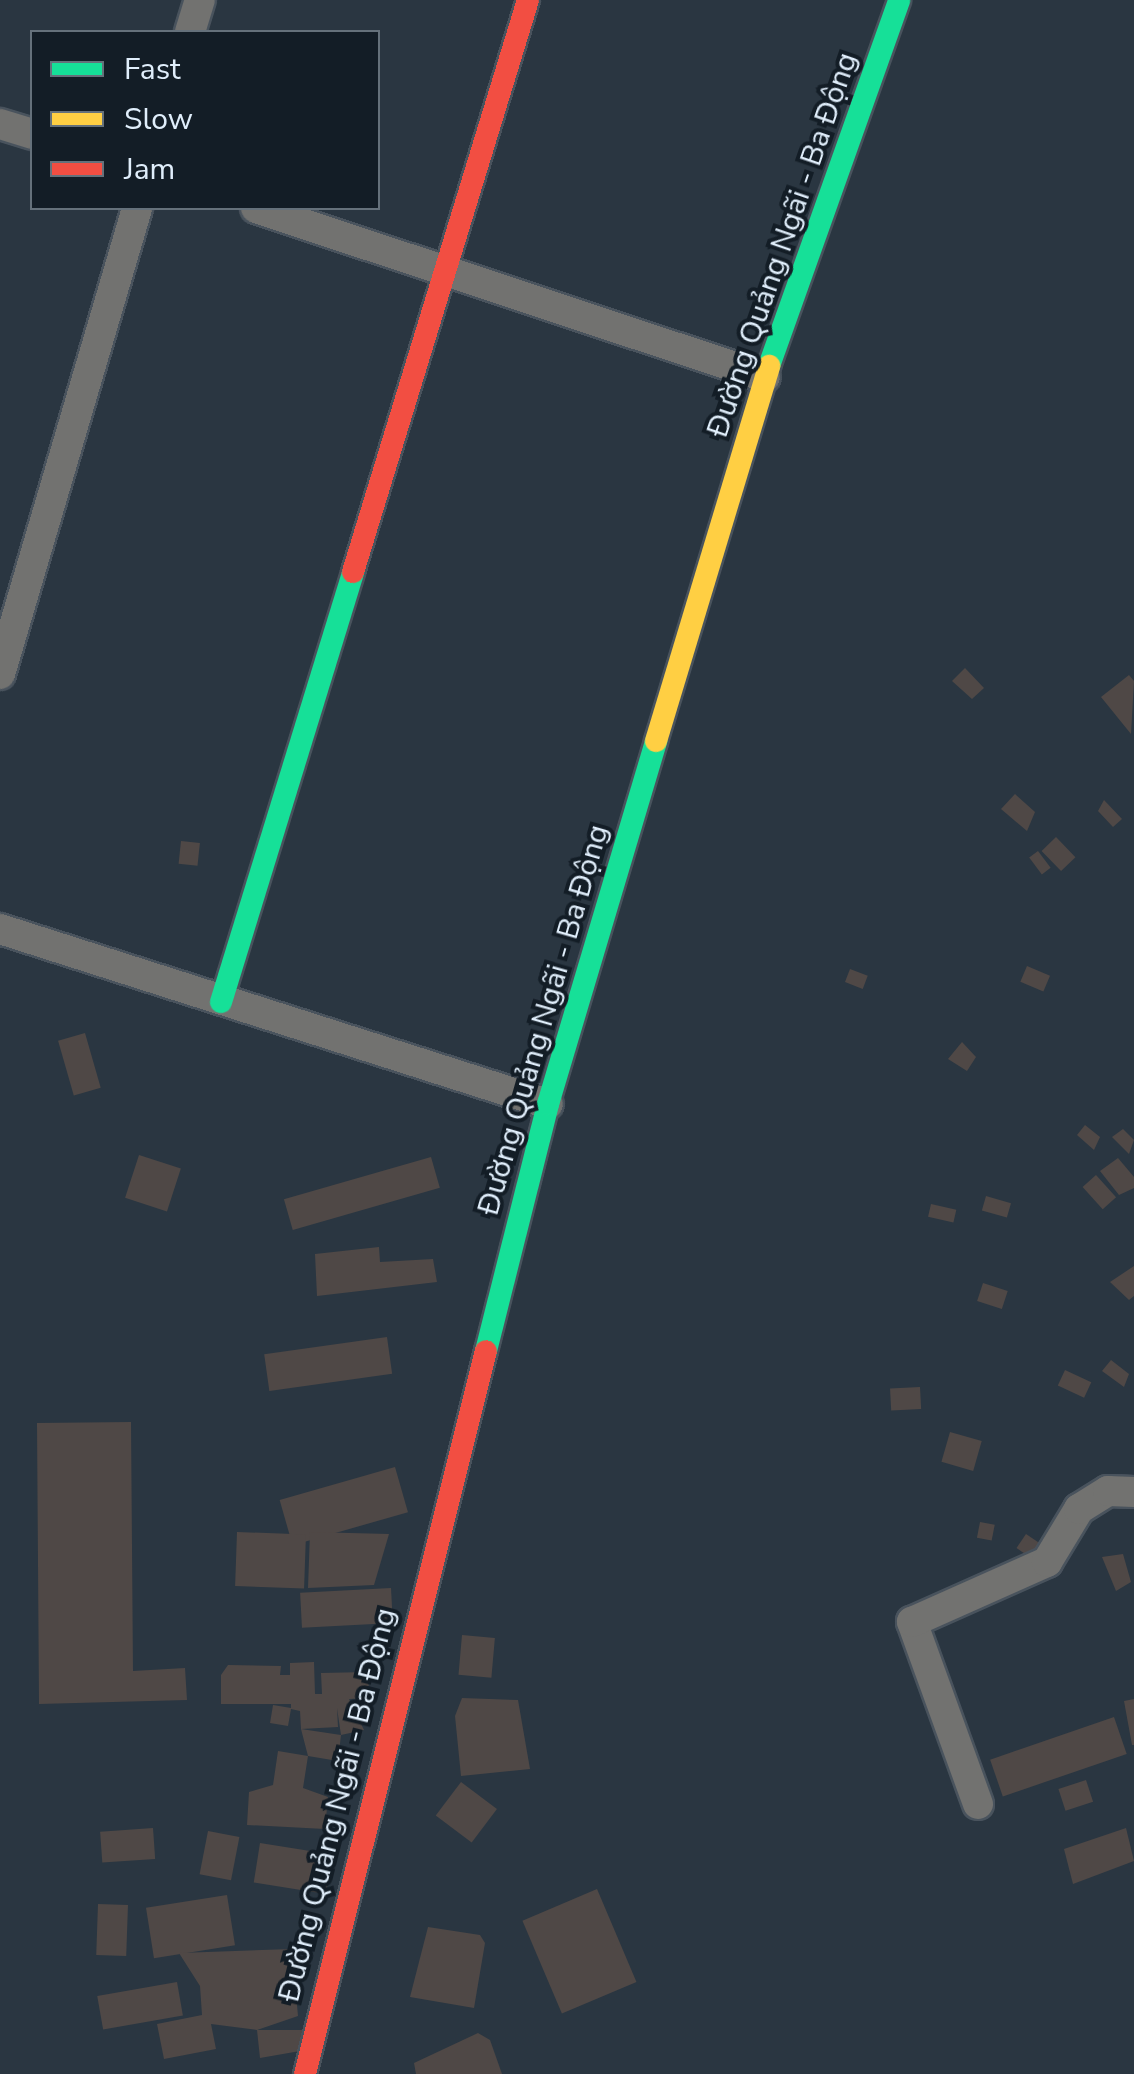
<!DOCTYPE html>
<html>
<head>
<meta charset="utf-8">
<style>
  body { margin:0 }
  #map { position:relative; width:1134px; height:2074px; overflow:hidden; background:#2a3641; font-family:"Nunito Sans",sans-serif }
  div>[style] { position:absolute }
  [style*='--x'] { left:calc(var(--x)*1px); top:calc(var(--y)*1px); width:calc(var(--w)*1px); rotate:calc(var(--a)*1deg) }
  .building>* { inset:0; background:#4f4846; transform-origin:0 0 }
  .roads { filter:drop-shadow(2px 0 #49535d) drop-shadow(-2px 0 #49535d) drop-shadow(0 2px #49535d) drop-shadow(0 -2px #49535d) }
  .street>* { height:30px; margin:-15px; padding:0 15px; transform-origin:15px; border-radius:15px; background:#727270 }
  .fast>* { height:22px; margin:-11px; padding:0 11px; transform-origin:11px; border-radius:11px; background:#16e098 }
  .slow>* { height:22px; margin:-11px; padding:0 11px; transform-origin:11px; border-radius:11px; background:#ffcf43 }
  .jam>* { height:22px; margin:-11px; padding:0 11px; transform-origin:11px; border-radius:11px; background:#f24e42 }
  span { translate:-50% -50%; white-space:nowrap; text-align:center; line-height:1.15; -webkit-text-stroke:8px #131d26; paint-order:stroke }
  .street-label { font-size:30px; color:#e0eefb }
  .legend { position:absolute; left:30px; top:30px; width:350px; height:180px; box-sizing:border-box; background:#131d26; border:2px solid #65717b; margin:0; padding:12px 18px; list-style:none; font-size:30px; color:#e0eefb }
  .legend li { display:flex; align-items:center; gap:20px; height:50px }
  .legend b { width:50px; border:2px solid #65717b }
</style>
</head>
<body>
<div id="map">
  <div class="building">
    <i style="clip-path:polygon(965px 668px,984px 688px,972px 699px,952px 681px)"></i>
    <i style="clip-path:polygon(1129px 675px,1134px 681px,1131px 734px,1101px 697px)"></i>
    <i style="clip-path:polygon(1015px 794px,1035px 812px,1027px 831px,1001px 809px)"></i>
    <i style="clip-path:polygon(1104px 800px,1122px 819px,1113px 827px,1098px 811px)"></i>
    <i style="left:1056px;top:837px;width:28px;height:20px;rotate:46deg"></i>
    <i style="left:181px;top:841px;width:19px;height:23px;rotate:6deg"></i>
    <i style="left:1038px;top:851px;width:21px;height:11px;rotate:53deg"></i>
    <i style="left:1027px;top:966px;width:25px;height:17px;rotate:23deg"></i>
    <i style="left:850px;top:969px;width:19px;height:14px;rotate:21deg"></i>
    <i style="left:85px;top:1033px;width:57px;height:28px;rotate:74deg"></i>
    <i style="clip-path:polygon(962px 1042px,976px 1057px,967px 1071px,948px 1059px)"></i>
    <i style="clip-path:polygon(1085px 1125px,1100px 1137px,1094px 1150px,1077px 1135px)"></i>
    <i style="clip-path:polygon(1123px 1129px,1134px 1140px,1129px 1154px,1112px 1137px)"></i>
    <i style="left:139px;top:1155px;width:44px;height:45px;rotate:18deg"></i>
    <i style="left:431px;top:1157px;width:32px;height:153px;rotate:74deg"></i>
    <i style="clip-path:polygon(1118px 1158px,1134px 1177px,1134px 1188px,1119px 1195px,1100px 1171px)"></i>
    <i style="left:1096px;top:1175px;width:30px;height:18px;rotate:48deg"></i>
    <i style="left:986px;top:1196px;width:26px;height:15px;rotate:16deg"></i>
    <i style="left:931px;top:1204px;width:26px;height:13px;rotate:13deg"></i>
    <i style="clip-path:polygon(379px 1247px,380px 1262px,433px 1259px,437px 1282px,317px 1296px,315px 1254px)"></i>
    <i style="clip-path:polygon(1134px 1266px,1134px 1296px,1129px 1300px,1110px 1282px)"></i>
    <i style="left:983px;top:1283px;width:26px;height:19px;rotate:18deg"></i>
    <i style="left:387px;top:1337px;width:37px;height:124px;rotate:82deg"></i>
    <i style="clip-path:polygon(1111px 1360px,1129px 1374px,1124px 1387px,1102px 1371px)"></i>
    <i style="left:1065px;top:1370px;width:29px;height:17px;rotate:25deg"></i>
    <i style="left:920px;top:1387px;width:22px;height:30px;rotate:87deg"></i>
    <i style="clip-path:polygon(131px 1422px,133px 1671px,185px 1668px,187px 1700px,39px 1704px,37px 1423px)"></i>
    <i style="left:950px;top:1432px;width:33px;height:31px;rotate:16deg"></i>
    <i style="left:395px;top:1467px;width:47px;height:120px;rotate:74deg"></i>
    <i style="left:980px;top:1522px;width:15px;height:16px;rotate:11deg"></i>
    <i style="left:237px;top:1532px;width:69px;height:54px;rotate:2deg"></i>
    <i style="clip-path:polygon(310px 1532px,389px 1534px,374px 1585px,308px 1588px)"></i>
    <i style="left:1026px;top:1534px;width:22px;height:17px;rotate:34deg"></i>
    <i style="clip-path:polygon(1123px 1554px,1131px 1582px,1116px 1591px,1102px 1557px)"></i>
    <i style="left:391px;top:1588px;width:35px;height:91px;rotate:87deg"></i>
    <i style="left:462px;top:1635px;width:33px;height:40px;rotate:5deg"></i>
    <i style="clip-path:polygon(314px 1662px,315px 1694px,322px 1694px,321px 1673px,368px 1672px,369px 1698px,349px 1699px,364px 1730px,341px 1735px,338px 1761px,308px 1756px,303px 1788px,328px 1797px,325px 1829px,247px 1825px,249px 1792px,273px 1785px,278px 1751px,308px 1756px,301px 1729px,341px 1735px,337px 1708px,338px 1727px,301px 1729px,300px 1711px,291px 1709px,288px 1726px,270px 1723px,273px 1705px,291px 1708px,291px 1704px,221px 1704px,221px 1675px,228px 1665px,281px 1666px,280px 1675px,290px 1675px,290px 1663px)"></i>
    <i style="clip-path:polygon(462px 1698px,518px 1700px,530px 1769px,461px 1776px,455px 1716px)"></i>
    <i style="clip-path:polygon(1134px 1699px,1134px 1745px,1132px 1745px,1124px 1701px)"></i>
    <i style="left:1114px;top:1717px;width:39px;height:131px;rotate:71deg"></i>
    <i style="left:1086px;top:1780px;width:23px;height:29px;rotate:72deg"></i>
    <i style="left:461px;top:1782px;width:45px;height:42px;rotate:37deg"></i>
    <i style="left:153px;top:1828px;width:31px;height:53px;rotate:86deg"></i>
    <i style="clip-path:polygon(1126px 1828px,1134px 1861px,1073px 1884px,1064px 1849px)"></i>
    <i style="left:208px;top:1831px;width:32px;height:44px;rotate:11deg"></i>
    <i style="left:260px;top:1843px;width:73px;height:40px;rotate:9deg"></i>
    <i style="left:597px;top:1889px;width:101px;height:81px;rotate:67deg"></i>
    <i style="left:227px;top:1895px;width:51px;height:82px;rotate:81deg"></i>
    <i style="left:98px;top:1904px;width:30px;height:51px;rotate:2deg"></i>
    <i style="clip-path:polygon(428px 1927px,480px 1935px,485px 1943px,474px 2008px,410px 1997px)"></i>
    <i style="clip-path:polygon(292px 1949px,298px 2016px,257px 2030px,304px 2030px,300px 2051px,260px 2058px,257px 2030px,211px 2024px,216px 2049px,164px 2059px,157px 2024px,202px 2015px,200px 1986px,179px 1953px)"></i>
    <i style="left:177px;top:1982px;width:34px;height:81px;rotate:80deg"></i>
    <i style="clip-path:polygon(478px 2033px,490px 2040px,502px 2074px,416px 2074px,414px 2063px)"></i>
  </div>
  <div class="roads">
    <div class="street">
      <i style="--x:190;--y:32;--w:34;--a:-73"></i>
      <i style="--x:0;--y:124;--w:34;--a:17"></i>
      <i style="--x:256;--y:208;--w:536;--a:18.37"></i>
      <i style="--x:0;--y:674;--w:486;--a:-73.6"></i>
      <i style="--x:0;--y:929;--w:575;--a:17.71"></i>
      <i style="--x:978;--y:1804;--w:194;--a:-109.9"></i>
      <i style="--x:912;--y:1622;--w:148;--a:-24"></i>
      <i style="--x:1047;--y:1562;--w:62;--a:-58.9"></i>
      <i style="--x:1079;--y:1509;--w:34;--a:-32"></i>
      <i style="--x:1108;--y:1491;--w:26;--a:2"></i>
    </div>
    <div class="fast">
      <i style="--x:769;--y:366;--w:388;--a:-70.4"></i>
      <i style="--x:221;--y:1002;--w:450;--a:-72.9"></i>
      <i style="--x:486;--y:1351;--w:255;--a:-75.9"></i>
      <i style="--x:548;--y:1104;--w:379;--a:-73.4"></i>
    </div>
    <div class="slow">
      <i style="--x:656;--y:741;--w:392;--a:-73.2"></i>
    </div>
    <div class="jam">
      <i style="--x:353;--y:572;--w:598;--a:-72.99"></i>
      <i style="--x:305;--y:2074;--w:745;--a:-75.95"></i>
    </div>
  </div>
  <div class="street-label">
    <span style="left:783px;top:245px;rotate:-71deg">Đường Quảng Ngãi - Ba Động</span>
    <span style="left:544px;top:1020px;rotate:-74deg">Đường Quảng Ngãi - Ba Động</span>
    <span style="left:338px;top:1805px;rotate:-76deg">Đường Quảng Ngãi - Ba Động</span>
  </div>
  <ul class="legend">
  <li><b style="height:12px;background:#16e098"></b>Fast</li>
  <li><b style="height:12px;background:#ffcf43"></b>Slow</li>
  <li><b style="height:12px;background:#f24e42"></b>Jam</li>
  </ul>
</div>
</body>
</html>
